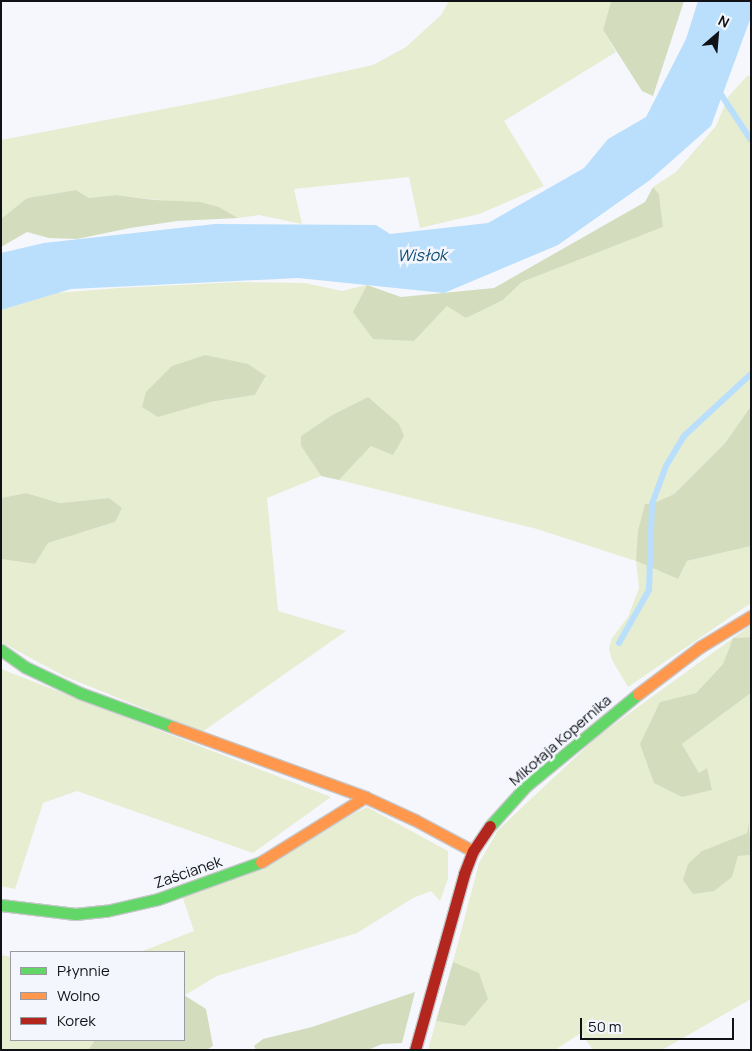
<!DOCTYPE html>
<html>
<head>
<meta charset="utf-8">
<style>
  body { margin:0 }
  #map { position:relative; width:752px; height:1051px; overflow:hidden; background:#f6f7fc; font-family:Manrope,sans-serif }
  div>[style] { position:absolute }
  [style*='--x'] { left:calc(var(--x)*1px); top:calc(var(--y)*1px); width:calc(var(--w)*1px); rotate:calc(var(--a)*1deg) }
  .green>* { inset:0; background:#e6edd1 }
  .forest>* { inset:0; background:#d4dcbe }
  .water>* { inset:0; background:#b9dffd }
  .stream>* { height:6px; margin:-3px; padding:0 3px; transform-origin:3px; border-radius:3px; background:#b9dffd }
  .roads { filter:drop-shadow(1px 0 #c6c7ca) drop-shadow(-1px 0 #c6c7ca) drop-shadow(0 1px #c6c7ca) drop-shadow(0 -1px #c6c7ca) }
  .fast>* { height:11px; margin:-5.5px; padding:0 5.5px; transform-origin:5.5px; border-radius:5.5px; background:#63d668 }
  .slow>* { height:11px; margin:-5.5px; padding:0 5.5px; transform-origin:5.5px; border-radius:5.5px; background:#ff974d }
  .jam>* { height:11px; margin:-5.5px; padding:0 5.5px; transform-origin:5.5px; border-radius:5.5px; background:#b3261e }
  span { translate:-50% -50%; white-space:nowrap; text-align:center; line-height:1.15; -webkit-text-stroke:5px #f4f6fe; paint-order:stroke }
  .street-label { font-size:15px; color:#111215 }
  .water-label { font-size:16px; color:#0e4e74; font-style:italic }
  .frame { position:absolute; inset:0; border:2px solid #111215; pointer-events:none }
  .legend { position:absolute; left:10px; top:951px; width:175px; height:90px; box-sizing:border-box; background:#f4f6fe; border:1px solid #999ba1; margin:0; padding:6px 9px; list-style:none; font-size:15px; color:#111215 }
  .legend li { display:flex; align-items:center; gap:10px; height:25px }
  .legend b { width:25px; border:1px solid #999ba1 }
  .north { position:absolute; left:692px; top:10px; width:50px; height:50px; -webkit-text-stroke:4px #f4f6fe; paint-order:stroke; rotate:27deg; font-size:14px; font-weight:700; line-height:20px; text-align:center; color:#111215 }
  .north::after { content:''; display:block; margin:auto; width:18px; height:22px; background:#111215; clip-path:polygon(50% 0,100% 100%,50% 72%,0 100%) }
  .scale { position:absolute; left:580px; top:1018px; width:154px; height:22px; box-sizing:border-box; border:2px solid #111215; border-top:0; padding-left:6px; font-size:15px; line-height:18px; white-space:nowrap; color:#111215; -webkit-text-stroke:4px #f4f6fe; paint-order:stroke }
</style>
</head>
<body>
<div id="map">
  <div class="green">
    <i style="clip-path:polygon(449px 1px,611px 1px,603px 30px,616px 52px,504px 121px,544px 186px,479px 214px,420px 228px,409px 177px,294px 189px,302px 224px,259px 215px,238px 218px,219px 207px,116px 195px,89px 198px,76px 190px,27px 198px,1px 219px,1px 140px,216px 99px,373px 65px,406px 47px,441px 15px)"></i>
    <i style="clip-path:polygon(evenodd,747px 76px,751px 76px,751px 406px,725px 443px,674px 494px,652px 504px,636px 561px,678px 579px,687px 561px,751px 546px,751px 603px,628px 687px,612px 660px,609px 649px,612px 638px,628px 617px,639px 588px,636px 561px,537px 529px,339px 480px,371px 446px,368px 397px,332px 415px,301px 436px,301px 446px,321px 476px,267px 498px,278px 611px,346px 631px,202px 732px,64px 676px,1px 642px,1px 559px,35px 564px,48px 543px,115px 522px,109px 498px,60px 503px,26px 493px,1px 498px,1px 310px,56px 293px,119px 288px,239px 282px,305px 283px,342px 291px,367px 285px,414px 341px,447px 306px,503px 300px,522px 282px,663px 227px,659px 194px,653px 187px,676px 172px,716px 126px,728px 97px,747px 76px,266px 377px,255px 395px,210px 402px,266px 377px)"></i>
    <i style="clip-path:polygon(751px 625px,751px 637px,733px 638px,723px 664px,696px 693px,660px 702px,682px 797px,707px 768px,699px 773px,682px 744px,751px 693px,751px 823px,747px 833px,702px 851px,732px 877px,738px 856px,751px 855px,751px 999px,662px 1050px,593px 1050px,581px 1033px,555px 1050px,428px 1050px,436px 1021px,465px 1026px,476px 1012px,453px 962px,479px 863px,498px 830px,598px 736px)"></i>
    <i style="clip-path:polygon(1px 669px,331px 797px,253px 853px,77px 791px,43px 803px,15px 889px,1px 886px)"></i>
    <i style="clip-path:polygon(367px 807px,448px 851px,448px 879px,440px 901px,431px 891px,413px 898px,357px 933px,217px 976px,185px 995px,184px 952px,140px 952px,194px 931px,183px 898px)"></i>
    <i style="clip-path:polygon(1px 955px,11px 957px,11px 1040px,95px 1040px,89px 1049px,1px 1050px)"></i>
  </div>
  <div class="forest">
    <i style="clip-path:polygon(611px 1px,684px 1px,653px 96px,642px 91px,603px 30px)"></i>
    <i style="clip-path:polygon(653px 187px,659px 194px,663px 227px,522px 282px,503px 300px,466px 318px,447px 306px,414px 341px,373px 339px,353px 312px,367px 285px,401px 297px,494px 288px,645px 202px)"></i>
    <i style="clip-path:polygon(76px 190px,89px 198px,116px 195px,155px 200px,200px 202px,219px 207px,238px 218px,177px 221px,130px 228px,77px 239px,49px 238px,27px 232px,1px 247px,1px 219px,27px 198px)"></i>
    <i style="clip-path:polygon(205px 355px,248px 364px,266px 376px,255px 395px,210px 402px,158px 417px,142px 407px,146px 392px,172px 366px)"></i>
    <i style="clip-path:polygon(368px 397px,399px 424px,404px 436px,393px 455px,371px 446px,339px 480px,321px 476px,301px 446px,301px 436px,332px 415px)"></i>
    <i style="clip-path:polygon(751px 406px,751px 546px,687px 561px,678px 579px,636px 561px,638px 531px,645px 504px,652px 504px,674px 494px,725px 443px)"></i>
    <i style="clip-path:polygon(26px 493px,60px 503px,109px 498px,122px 508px,115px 522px,48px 543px,35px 564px,1px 559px,1px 498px)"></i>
    <i style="clip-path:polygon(751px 637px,751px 693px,682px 744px,699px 773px,707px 768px,712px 790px,682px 797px,654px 783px,640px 744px,660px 702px,696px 693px,723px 664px,733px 638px)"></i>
    <i style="clip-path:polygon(749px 823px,751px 855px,738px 856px,732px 877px,714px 891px,693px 894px,683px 880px,688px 864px,702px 851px,747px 833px)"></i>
    <i style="clip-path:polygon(453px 962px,479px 973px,488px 999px,465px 1026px,436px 1021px)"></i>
    <i style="clip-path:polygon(415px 992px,402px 1043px,382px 1044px,368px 1050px,256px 1050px,254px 1046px,263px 1039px,312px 1027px)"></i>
    <i style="clip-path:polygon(184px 995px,206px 1009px,213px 1046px,207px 1050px,69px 1050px,89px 1049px,95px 1040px,184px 1040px)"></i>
  </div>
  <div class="water">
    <i style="clip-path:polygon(698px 1px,751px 1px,751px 17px,711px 126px,650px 180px,558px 245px,444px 293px,298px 278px,71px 289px,1px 310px,1px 253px,44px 243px,215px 224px,376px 225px,390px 234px,488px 223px,584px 168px,608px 139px,646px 117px,686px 39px)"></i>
  </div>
  <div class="stream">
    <i style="--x:716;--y:91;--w:4;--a:27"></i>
    <i style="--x:720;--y:93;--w:56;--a:56.6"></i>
    <i style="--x:619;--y:643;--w:61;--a:-60.5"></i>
    <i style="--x:649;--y:590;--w:86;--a:-88"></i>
    <i style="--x:652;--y:504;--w:40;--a:-69.8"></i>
    <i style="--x:666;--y:466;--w:35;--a:-59"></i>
    <i style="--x:684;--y:436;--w:91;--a:-42.8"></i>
  </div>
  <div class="roads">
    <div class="fast">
      <i style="--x:1;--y:650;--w:29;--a:35"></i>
      <i style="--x:25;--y:667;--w:61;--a:25.3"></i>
      <i style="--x:80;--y:693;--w:99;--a:20.1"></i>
      <i style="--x:490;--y:826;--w:54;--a:-48"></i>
      <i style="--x:526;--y:786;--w:145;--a:-39.4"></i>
      <i style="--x:1;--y:905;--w:75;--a:6.9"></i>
      <i style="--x:75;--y:914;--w:31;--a:-6"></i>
      <i style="--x:106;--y:911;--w:53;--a:-13"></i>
      <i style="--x:158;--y:899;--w:109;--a:-19.8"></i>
    </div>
    <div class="slow">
      <i style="--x:638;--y:694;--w:78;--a:-37.2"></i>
      <i style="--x:700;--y:647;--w:60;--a:-31.3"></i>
      <i style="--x:173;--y:727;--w:204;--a:20"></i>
      <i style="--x:365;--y:797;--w:55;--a:24.7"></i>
      <i style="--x:415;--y:820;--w:66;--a:28.1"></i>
      <i style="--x:261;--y:862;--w:123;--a:-32"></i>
    </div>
    <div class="jam">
      <i style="--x:415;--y:1050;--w:183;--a:-74.4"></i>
      <i style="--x:464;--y:874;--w:25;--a:-69"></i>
      <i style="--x:473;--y:851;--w:30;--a:-56"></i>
    </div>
  </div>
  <div class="street-label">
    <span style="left:560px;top:740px;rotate:-41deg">Mikołaja Kopernika</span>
    <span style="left:188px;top:872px;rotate:-19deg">Zaścianek</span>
  </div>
  <div class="water-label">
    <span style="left:422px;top:255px;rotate:-1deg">Wisłok</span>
  </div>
  <div class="frame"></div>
  <ul class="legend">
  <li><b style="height:6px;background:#63d668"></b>Płynnie</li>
  <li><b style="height:6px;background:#ff974d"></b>Wolno</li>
  <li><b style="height:6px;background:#b3261e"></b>Korek</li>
  </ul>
  <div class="north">N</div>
  <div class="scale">50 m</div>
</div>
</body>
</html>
